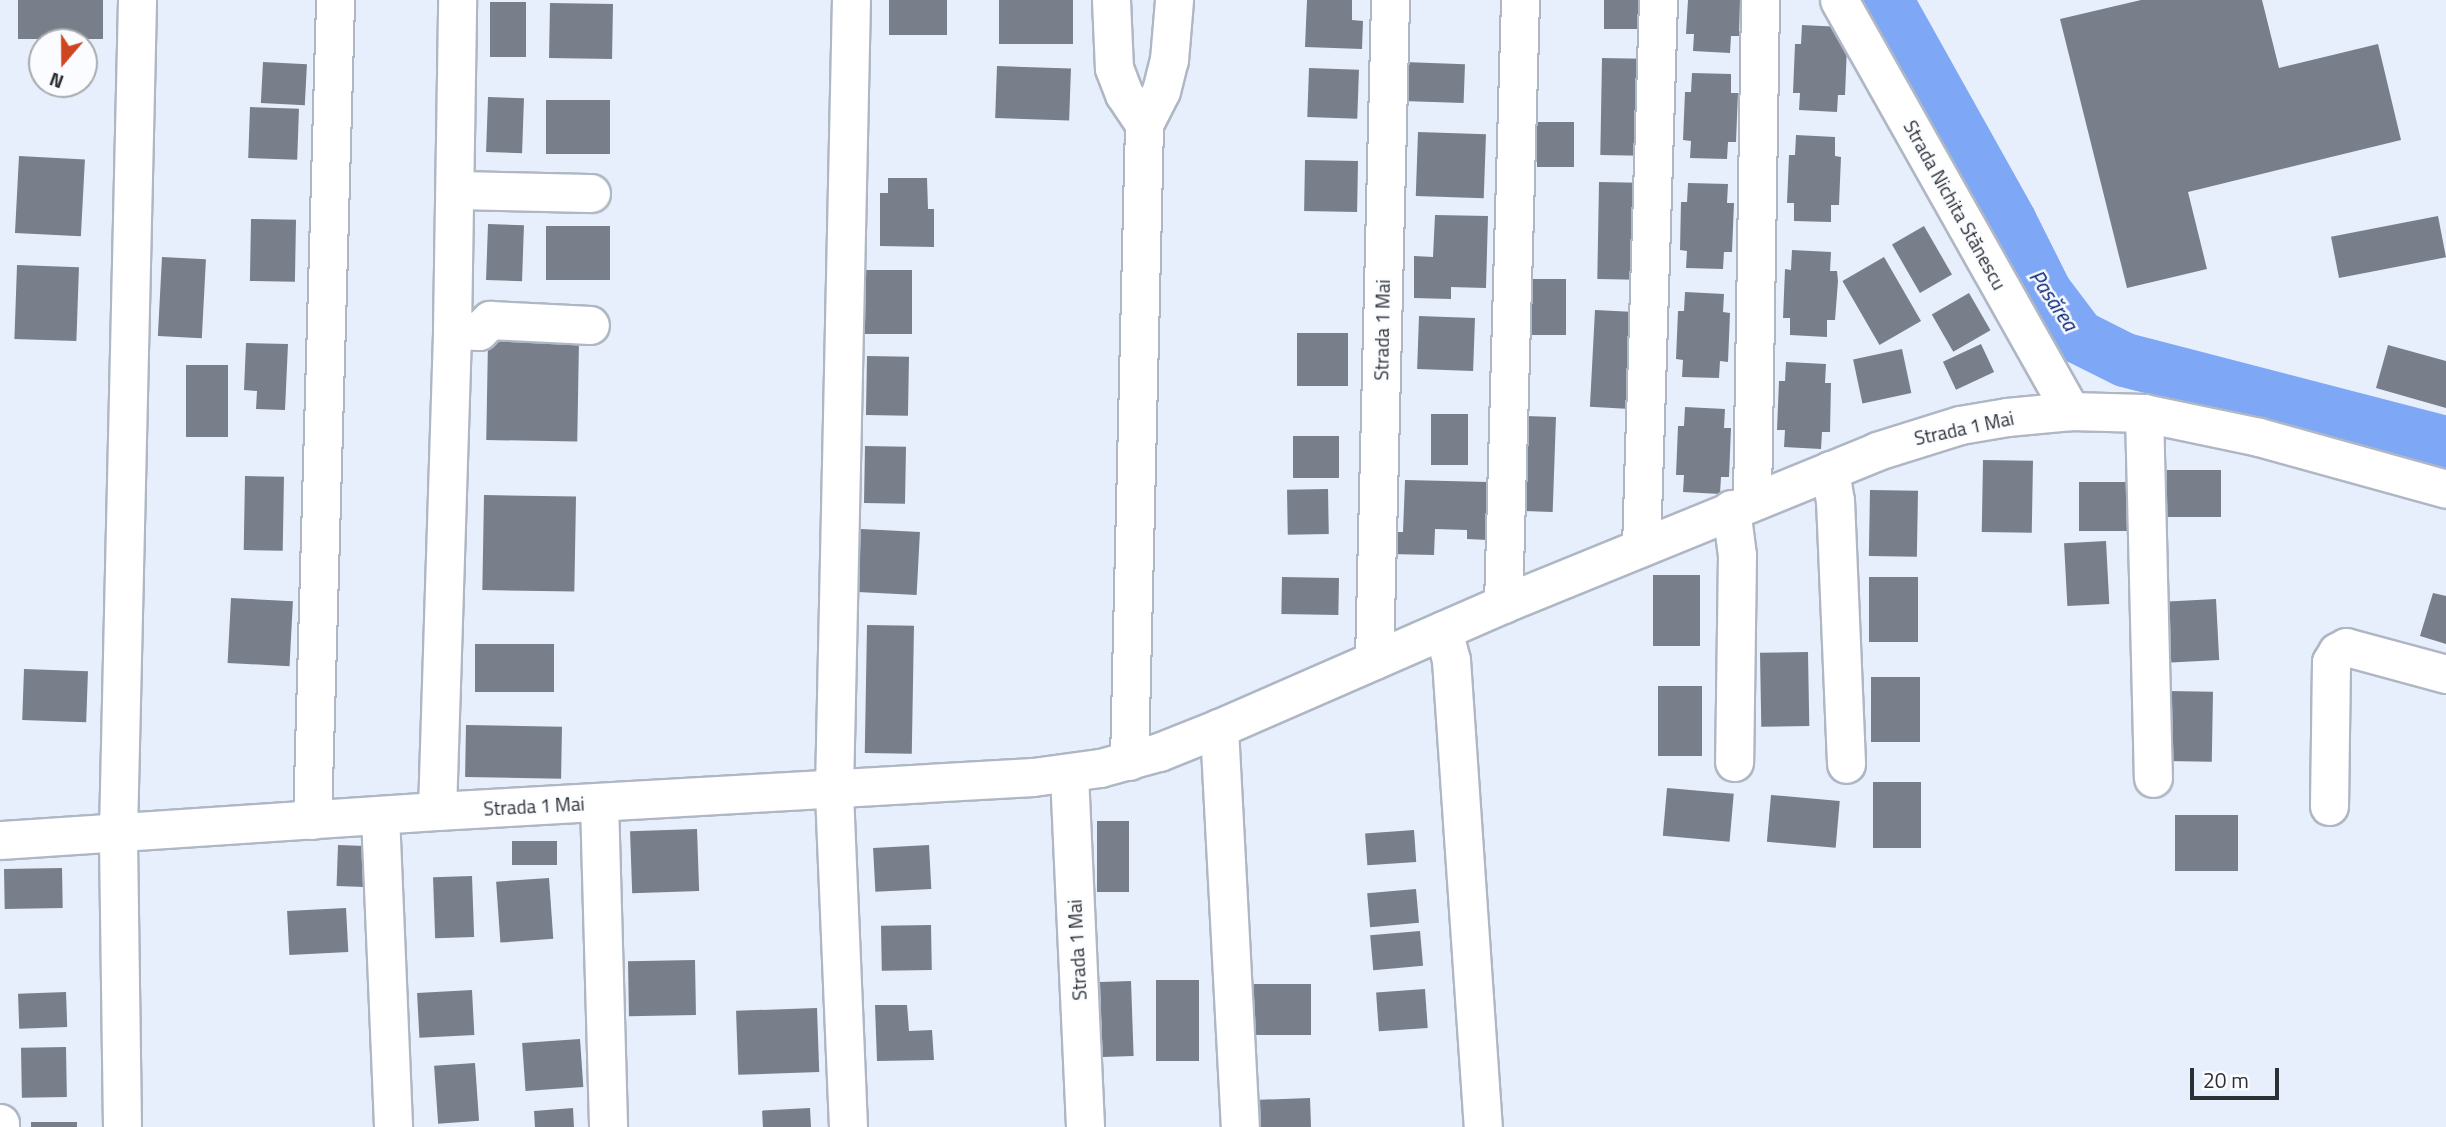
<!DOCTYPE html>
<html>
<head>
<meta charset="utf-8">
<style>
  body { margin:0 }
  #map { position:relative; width:2446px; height:1127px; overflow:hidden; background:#e7effd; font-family:"Titillium Web",sans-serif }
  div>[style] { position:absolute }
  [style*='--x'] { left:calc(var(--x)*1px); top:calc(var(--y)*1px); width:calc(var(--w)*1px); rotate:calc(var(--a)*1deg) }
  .river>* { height:54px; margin:-27px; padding:0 27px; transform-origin:27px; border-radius:27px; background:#7ea7f6 }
  .building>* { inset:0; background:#787f8b; transform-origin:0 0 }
  .roads { filter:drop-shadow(2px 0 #afb7c4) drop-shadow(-2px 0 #afb7c4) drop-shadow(0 2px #afb7c4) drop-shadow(0 -2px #afb7c4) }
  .minor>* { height:37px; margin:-18.5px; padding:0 18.5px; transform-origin:18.5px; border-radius:18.5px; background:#fff }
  span { translate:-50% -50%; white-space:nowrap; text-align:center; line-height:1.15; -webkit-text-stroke:5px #fafcff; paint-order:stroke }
  .street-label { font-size:19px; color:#2c2f34 }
  .water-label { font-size:21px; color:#001e76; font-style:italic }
  .north { position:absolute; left:28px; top:28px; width:70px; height:70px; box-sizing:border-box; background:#fafcff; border:2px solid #a8aaae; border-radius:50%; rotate:200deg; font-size:19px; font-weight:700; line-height:28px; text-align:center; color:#2c2f34 }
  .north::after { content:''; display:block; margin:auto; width:24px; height:32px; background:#ce4521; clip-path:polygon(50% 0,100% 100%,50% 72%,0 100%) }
  .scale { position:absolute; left:2190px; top:1068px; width:89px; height:32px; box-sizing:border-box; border:4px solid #2c2f34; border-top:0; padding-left:9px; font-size:21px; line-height:24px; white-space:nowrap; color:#2c2f34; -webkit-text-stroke:5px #fafcff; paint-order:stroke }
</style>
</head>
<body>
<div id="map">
  <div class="river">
    <i style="--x:1886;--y:0;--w:254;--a:60.8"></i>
    <i style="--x:2010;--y:222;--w:78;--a:63.4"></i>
    <i style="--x:2045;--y:292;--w:56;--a:52.9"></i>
    <i style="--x:2079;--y:337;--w:51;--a:26.6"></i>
    <i style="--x:2125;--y:360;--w:332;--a:14.5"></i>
  </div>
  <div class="building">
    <i style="left:18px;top:0;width:85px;height:39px"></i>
    <i style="left:889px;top:0;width:58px;height:35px"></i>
    <i style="left:999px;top:0;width:74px;height:44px"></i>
    <i style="clip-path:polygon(1307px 0,1352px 0,1352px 20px,1363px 21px,1362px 49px,1305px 47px)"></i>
    <i style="left:1604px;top:0;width:40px;height:29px"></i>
    <i style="clip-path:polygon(1688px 0,1740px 0,1739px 36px,1731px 36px,1730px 53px,1693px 51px,1694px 34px,1686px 34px)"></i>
    <i style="clip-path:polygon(2141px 0,2262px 0,2279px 68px,2378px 44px,2401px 140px,2188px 192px,2207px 269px,2127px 288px,2060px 19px)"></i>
    <i style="left:490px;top:2px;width:36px;height:55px"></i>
    <i style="left:550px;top:3px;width:63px;height:55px;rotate:1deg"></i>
    <i style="clip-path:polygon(1802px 25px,1842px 27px,1841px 46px,1847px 46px,1845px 95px,1838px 95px,1837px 112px,1799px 110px,1800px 93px,1793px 93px,1795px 44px,1801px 44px)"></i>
    <i style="left:1602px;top:58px;width:40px;height:97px;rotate:1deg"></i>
    <i style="left:263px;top:62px;width:44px;height:41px;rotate:3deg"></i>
    <i style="left:1404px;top:62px;width:61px;height:39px;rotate:2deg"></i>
    <i style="left:997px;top:66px;width:74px;height:52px;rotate:2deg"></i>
    <i style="left:1309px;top:68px;width:50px;height:49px;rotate:2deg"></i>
    <i style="clip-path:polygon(1692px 73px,1731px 74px,1731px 93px,1738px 93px,1736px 142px,1728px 142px,1727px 159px,1690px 158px,1691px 141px,1683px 140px,1685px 92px,1691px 92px)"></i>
    <i style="left:488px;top:97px;width:36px;height:55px;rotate:2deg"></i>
    <i style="left:546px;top:100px;width:64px;height:54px"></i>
    <i style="left:250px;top:107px;width:49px;height:51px;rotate:2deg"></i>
    <i style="left:1537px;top:122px;width:37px;height:45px"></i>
    <i style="left:1418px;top:132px;width:68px;height:64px;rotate:2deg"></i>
    <i style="clip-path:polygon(1796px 135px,1835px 137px,1835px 156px,1841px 157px,1839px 205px,1831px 205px,1831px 222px,1794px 221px,1794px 203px,1787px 203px,1789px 155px,1795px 155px)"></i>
    <i style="left:19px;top:156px;width:66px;height:77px;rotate:3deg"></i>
    <i style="left:1305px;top:160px;width:53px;height:51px;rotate:1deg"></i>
    <i style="clip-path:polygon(888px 178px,927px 178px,928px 209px,934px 209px,934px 247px,880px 246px,880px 193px,888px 193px)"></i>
    <i style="left:1599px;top:182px;width:40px;height:97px;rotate:1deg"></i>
    <i style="clip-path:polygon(1688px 183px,1728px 184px,1727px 203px,1734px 203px,1732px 252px,1724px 252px,1723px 269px,1686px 268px,1687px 251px,1680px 250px,1681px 202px,1687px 202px)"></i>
    <i style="clip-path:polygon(1435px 215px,1488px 216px,1486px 288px,1451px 287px,1451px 299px,1414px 298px,1414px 256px,1433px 257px)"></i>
    <i style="left:2438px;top:216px;width:42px;height:109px;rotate:79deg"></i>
    <i style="left:251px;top:219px;width:45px;height:62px;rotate:1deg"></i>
    <i style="left:488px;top:224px;width:36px;height:56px;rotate:2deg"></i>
    <i style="left:546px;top:226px;width:64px;height:54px"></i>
    <i style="left:1924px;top:226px;width:56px;height:37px;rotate:60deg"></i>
    <i style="clip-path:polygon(1792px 250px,1831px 252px,1830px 271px,1837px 271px,1838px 281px,1835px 320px,1827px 320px,1827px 337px,1790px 335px,1790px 318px,1783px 318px,1785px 269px,1791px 270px)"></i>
    <i style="left:162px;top:257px;width:44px;height:79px;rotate:3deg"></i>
    <i style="left:1884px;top:257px;width:74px;height:48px;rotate:60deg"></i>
    <i style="left:17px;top:265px;width:62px;height:74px;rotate:2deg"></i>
    <i style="left:865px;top:270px;width:47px;height:64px"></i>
    <i style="left:1532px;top:279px;width:34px;height:56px"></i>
    <i style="clip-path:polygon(1685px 292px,1724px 294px,1723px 312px,1730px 313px,1728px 362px,1720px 361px,1719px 378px,1682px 377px,1683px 360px,1676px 359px,1678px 311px,1684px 311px)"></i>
    <i style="left:1969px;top:293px;width:43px;height:43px;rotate:60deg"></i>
    <i style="left:1595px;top:310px;width:40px;height:97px;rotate:3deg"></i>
    <i style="left:1419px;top:316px;width:56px;height:53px;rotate:2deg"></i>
    <i style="left:1297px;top:333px;width:51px;height:53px"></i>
    <i style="left:488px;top:340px;width:91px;height:100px;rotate:1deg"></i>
    <i style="clip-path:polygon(246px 343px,288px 344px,285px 410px,256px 409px,257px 391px,244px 390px)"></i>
    <i style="left:1981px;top:344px;width:31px;height:42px;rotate:65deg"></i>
    <i style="clip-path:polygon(2388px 345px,2446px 361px,2446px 408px,2376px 388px)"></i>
    <i style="left:1902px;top:349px;width:45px;height:50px;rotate:78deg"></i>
    <i style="left:867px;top:356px;width:42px;height:59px;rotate:1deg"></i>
    <i style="clip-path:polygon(1786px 362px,1826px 364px,1825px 383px,1831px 383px,1830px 432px,1822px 432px,1821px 449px,1784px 447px,1785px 430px,1777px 430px,1779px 381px,1785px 381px)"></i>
    <i style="left:186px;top:365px;width:42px;height:72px"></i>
    <i style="clip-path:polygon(1685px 407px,1725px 409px,1724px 428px,1731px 428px,1729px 477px,1721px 477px,1720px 494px,1683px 492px,1684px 475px,1676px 475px,1678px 426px,1684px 426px)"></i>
    <i style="left:1431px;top:414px;width:37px;height:51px"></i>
    <i style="left:1525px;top:416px;width:31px;height:95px;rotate:2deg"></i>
    <i style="left:1293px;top:436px;width:46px;height:42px"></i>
    <i style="left:865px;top:446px;width:41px;height:57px;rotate:1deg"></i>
    <i style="left:1983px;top:460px;width:50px;height:72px;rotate:1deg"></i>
    <i style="left:2167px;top:470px;width:54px;height:47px"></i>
    <i style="left:245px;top:476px;width:39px;height:74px;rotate:1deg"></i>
    <i style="clip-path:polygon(1405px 480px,1489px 482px,1488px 540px,1467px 539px,1467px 530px,1435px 529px,1434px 555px,1389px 554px,1390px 532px,1403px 532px)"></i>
    <i style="left:2135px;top:482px;width:49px;height:56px;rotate:90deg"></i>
    <i style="left:1328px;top:489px;width:45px;height:41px;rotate:89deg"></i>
    <i style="left:1870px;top:490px;width:48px;height:66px;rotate:1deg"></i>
    <i style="left:484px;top:495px;width:92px;height:95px;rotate:1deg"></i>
    <i style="left:861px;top:529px;width:59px;height:63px;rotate:3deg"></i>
    <i style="left:2106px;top:541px;width:63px;height:42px;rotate:87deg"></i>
    <i style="left:1653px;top:575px;width:47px;height:71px"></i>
    <i style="left:1282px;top:577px;width:57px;height:37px;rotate:1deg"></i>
    <i style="left:1869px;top:577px;width:49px;height:65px"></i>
    <i style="clip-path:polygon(2433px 593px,2446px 596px,2446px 644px,2420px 636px)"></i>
    <i style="left:231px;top:598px;width:62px;height:65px;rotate:3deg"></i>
    <i style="left:2216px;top:599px;width:61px;height:48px;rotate:87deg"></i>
    <i style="left:867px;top:625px;width:47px;height:128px;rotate:1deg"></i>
    <i style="left:475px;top:644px;width:79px;height:48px"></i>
    <i style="left:1808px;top:652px;width:74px;height:48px;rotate:89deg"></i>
    <i style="left:24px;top:669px;width:64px;height:51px;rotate:2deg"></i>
    <i style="left:1871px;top:677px;width:49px;height:65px"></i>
    <i style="left:1658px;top:686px;width:44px;height:70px"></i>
    <i style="left:2167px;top:691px;width:46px;height:70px;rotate:1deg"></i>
    <i style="left:466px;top:725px;width:96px;height:52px;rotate:1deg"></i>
    <i style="left:1873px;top:782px;width:48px;height:66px"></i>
    <i style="left:1667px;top:788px;width:67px;height:48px;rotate:5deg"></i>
    <i style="left:1771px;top:795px;width:69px;height:47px;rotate:5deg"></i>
    <i style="left:2175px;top:815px;width:63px;height:56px"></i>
    <i style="left:1097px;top:821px;width:32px;height:71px"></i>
    <i style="left:697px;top:829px;width:62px;height:67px;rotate:88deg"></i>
    <i style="left:1414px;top:830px;width:32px;height:49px;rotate:86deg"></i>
    <i style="left:512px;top:841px;width:45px;height:24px"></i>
    <i style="left:338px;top:845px;width:28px;height:41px;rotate:2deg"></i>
    <i style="left:929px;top:845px;width:44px;height:56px;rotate:87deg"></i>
    <i style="left:62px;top:868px;width:40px;height:58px;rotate:89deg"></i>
    <i style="left:472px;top:876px;width:61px;height:39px;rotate:88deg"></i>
    <i style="left:549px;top:878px;width:61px;height:53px;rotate:86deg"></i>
    <i style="left:1416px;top:889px;width:34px;height:49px;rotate:85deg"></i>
    <i style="left:346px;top:908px;width:44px;height:59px;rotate:87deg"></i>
    <i style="left:931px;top:925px;width:45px;height:50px;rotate:89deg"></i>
    <i style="left:1420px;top:931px;width:35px;height:50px;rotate:85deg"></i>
    <i style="left:695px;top:960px;width:55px;height:67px;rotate:89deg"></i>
    <i style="left:1156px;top:980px;width:43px;height:81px"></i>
    <i style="left:1131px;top:981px;width:75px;height:31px;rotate:88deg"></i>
    <i style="left:1247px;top:984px;width:64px;height:51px"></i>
    <i style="left:1425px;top:989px;width:39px;height:49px;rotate:86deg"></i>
    <i style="left:472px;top:990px;width:45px;height:55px;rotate:87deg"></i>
    <i style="left:66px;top:992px;width:35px;height:48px;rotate:88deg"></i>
    <i style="clip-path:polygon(875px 1005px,907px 1005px,909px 1031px,932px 1030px,934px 1060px,877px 1061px)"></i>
    <i style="left:817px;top:1008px;width:64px;height:81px;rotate:88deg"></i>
    <i style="left:580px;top:1039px;width:48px;height:58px;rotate:86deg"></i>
    <i style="left:66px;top:1047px;width:50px;height:45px;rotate:89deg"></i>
    <i style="left:475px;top:1063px;width:58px;height:41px;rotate:86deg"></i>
    <i style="left:1310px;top:1098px;width:29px;height:50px;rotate:88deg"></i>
    <i style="clip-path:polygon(573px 1108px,574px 1127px,535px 1127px,534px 1111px)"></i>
    <i style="left:810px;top:1108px;width:19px;height:48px;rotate:87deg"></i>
    <i style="left:31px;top:1122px;width:46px;height:5px"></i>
  </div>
  <div class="roads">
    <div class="minor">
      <i style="--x:1111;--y:0;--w:68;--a:87.5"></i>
      <i style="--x:1114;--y:68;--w:28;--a:69"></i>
      <i style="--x:1124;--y:94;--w:36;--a:56"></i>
      <i style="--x:1839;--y:0;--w:472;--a:60.6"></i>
      <i style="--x:455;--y:190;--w:136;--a:1.3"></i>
      <i style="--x:452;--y:330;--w:27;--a:2"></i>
      <i style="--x:479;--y:331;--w:16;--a:-45"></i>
      <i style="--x:490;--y:320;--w:100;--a:2.9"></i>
      <i style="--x:2144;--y:413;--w:365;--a:88.6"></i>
      <i style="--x:1830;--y:470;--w:30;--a:81"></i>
      <i style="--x:1835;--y:500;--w:264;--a:87.6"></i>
      <i style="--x:1752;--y:500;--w:500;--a:-89.08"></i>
      <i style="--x:1731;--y:509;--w:46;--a:82.6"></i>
      <i style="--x:1737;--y:555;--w:207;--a:90.8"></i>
      <i style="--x:1641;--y:547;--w:547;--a:-88.22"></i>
      <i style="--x:1503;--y:604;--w:604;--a:-88.39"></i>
      <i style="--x:1443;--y:630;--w:31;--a:75"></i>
      <i style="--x:1451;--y:660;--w:468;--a:86.1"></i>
      <i style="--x:1374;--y:660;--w:660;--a:-88.61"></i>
      <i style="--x:1219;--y:728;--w:400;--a:87"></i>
      <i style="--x:1129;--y:761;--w:637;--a:-88.65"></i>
      <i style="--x:1144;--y:124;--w:37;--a:-63"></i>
      <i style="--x:1161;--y:91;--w:32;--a:-76"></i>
      <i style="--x:1169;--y:60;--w:60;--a:-85.2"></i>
      <i style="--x:1069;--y:774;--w:353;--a:87.4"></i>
      <i style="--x:599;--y:802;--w:325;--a:88.4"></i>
      <i style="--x:2329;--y:806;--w:144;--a:-89.2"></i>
      <i style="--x:2331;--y:662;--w:12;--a:-59"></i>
      <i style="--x:2337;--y:652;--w:10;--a:-29"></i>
      <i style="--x:2346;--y:647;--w:104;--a:15.1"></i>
      <i style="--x:437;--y:811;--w:481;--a:-88.2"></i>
      <i style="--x:452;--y:330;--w:330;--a:-89.1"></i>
      <i style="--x:380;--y:815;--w:312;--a:87.6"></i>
      <i style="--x:312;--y:820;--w:820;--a:-88.39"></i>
      <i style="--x:0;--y:840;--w:438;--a:-3.8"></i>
      <i style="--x:437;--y:811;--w:597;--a:-3.27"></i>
      <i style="--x:1033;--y:777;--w:68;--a:-7.7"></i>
      <i style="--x:1100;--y:768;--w:61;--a:-15.2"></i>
      <i style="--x:1159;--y:752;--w:65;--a:-21.8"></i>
      <i style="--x:1219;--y:728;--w:310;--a:-23.6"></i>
      <i style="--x:1503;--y:604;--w:404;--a:-22.2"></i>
      <i style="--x:1877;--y:451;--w:87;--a:-17.4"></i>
      <i style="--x:1960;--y:425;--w:48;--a:-9.7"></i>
      <i style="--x:2007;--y:417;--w:64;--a:-5.4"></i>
      <i style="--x:2071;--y:411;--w:73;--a:1.6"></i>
      <i style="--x:2144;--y:413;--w:117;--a:11.8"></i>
      <i style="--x:2259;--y:437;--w:194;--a:15.5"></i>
      <i style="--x:0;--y:1123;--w:4;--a:90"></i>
      <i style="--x:122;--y:1127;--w:295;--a:-90.8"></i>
      <i style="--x:118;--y:832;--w:832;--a:-88.69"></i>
      <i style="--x:848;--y:1127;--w:337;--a:-92.4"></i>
      <i style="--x:834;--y:790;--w:790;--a:-88.77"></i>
    </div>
  </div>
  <div class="street-label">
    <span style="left:1955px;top:205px;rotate:61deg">Strada Nichita Stănescu</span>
    <span style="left:1382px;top:330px;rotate:-89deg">Strada 1 Mai</span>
    <span style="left:1964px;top:428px;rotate:-12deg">Strada 1 Mai</span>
    <span style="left:534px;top:806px;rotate:-3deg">Strada 1 Mai</span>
    <span style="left:1077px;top:950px;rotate:-93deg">Strada 1 Mai</span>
  </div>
  <div class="water-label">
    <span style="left:2054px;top:300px;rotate:56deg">Pasărea</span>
  </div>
  <div class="north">N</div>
  <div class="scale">20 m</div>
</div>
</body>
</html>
